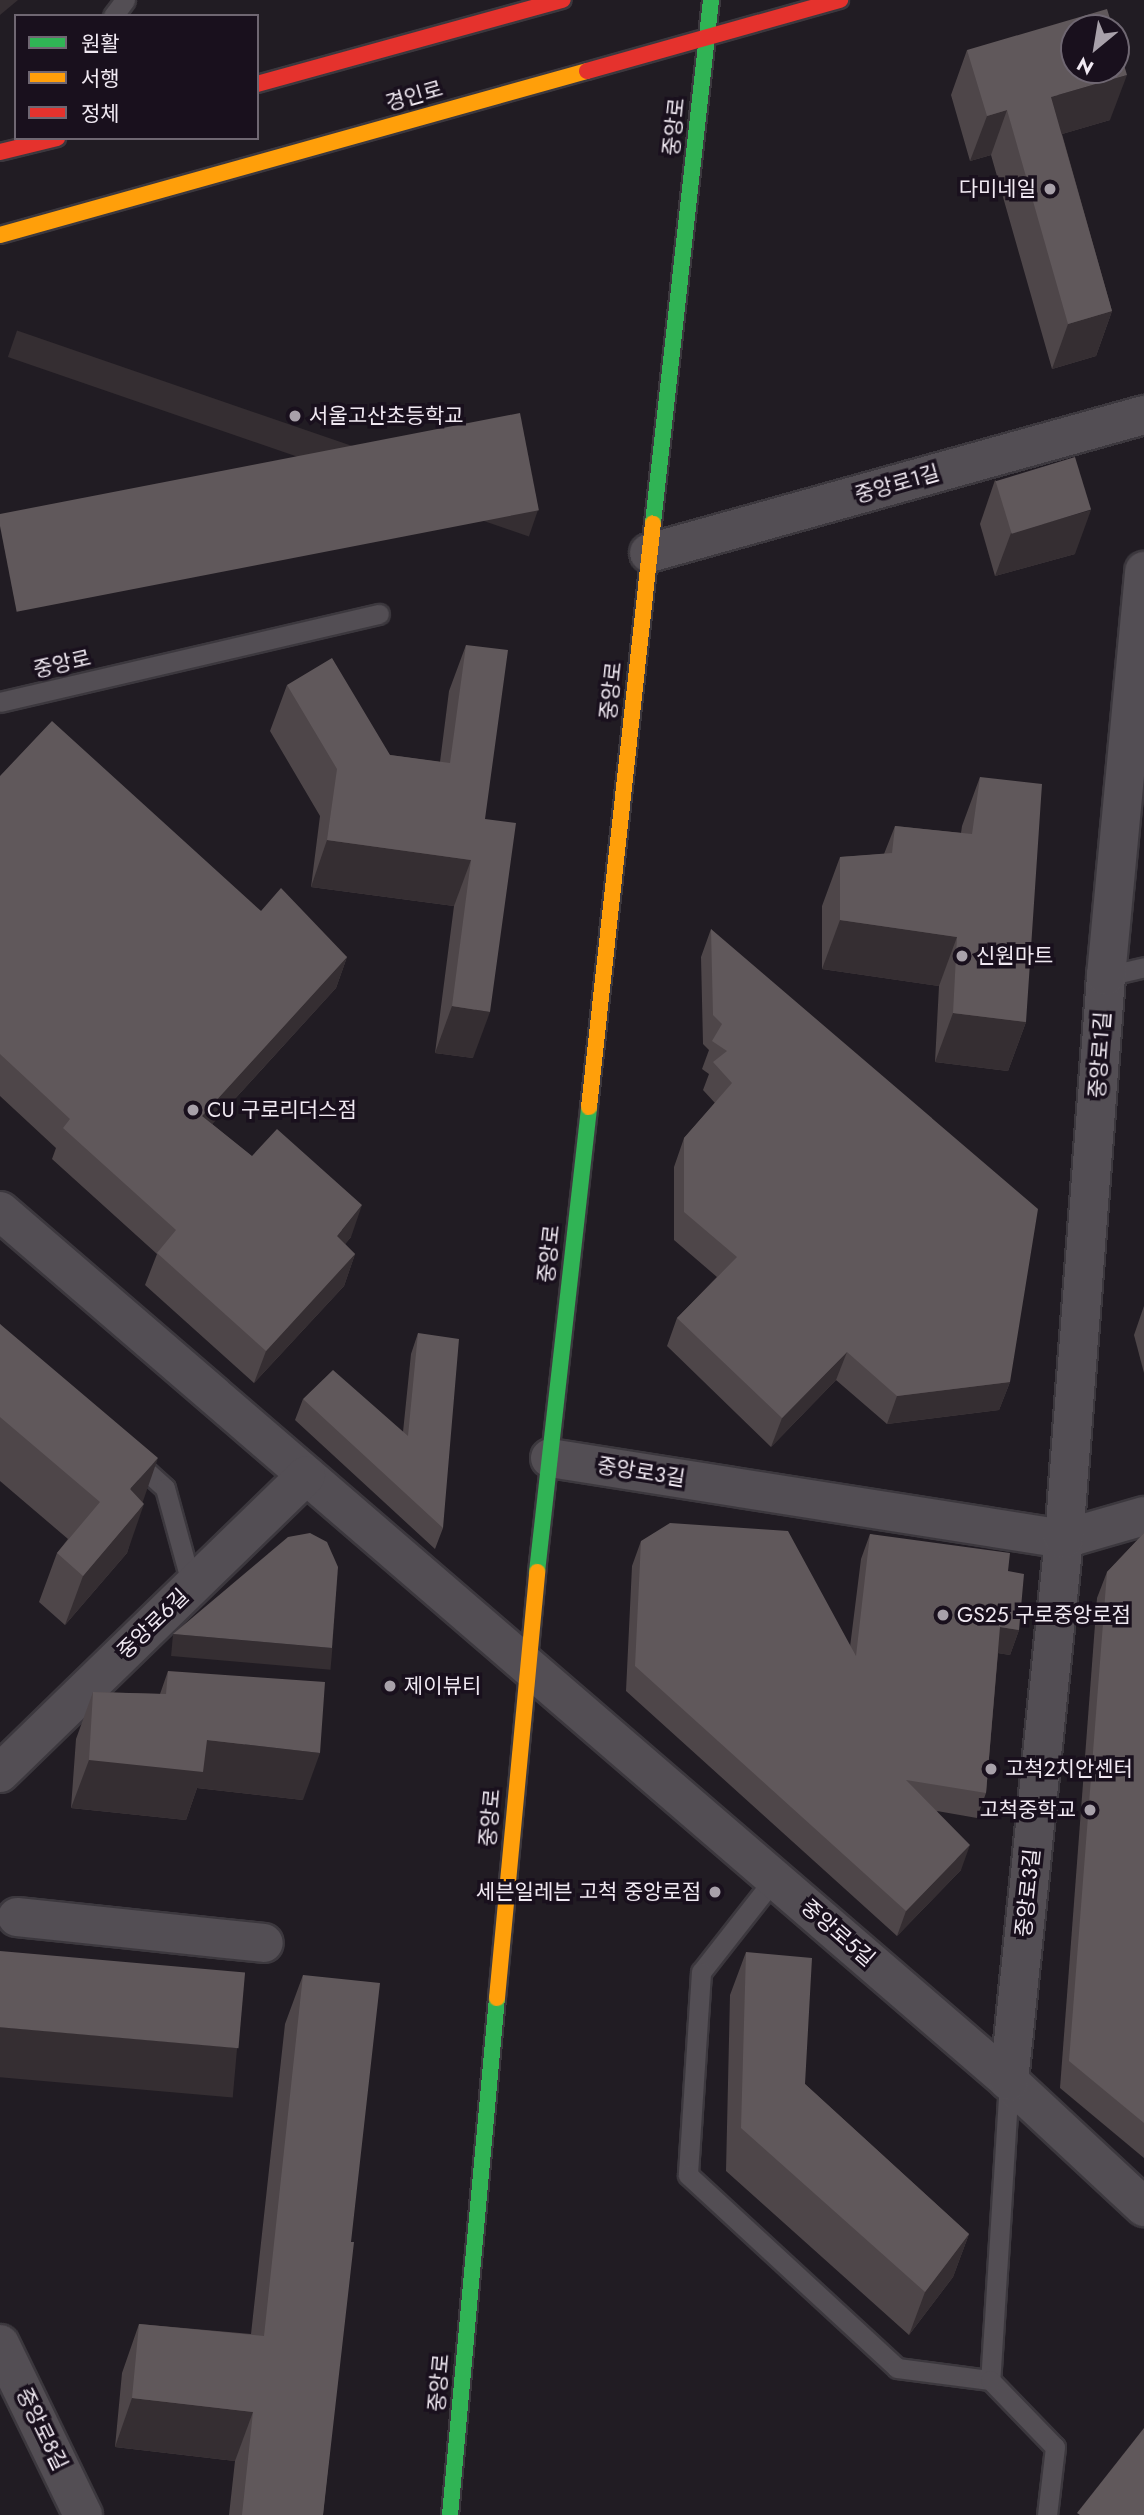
<!DOCTYPE html>
<html>
<head>
<meta charset="utf-8">
<style>
  body { margin:0 }
  #map { position:relative; width:1144px; height:2515px; overflow:hidden; background:#211c23; font-family:Jost,"Noto Sans KR",sans-serif }
  div>[style] { position:absolute }
  [style*='--x'] { left:calc(var(--x)*1px); top:calc(var(--y)*1px); width:calc(var(--w)*1px); rotate:calc(var(--a)*1deg) }
  .roads { filter:drop-shadow(2px 0 #3c383e) drop-shadow(-2px 0 #3c383e) drop-shadow(0 2px #3c383e) drop-shadow(0 -2px #3c383e) }
  .lane>* { height:19px; margin:-9.5px; padding:0 9.5px; transform-origin:9.5px; border-radius:9.5px; background:#534e54 }
  .street>* { height:38px; margin:-19px; padding:0 19px; transform-origin:19px; border-radius:19px; background:#534e54 }
  .fast>* { height:16px; margin:-8px; padding:0 8px; transform-origin:8px; border-radius:8px; background:#30b455 }
  .slow>* { height:16px; margin:-8px; padding:0 8px; transform-origin:8px; border-radius:8px; background:#ff9f0a }
  .jam>* { height:16px; margin:-8px; padding:0 8px; transform-origin:8px; border-radius:8px; background:#e5322d }
  .wall>* { inset:0; background:#4e4649 }
  .shaded-wall>* { inset:0; background:#352e32; transform-origin:0 0 }
  .building>* { inset:0; background:#60585b; transform-origin:0 0 }
  .dots>* { width:19px; height:19px; translate:-50% -50%; box-sizing:border-box; border:4px solid #19101d; border-radius:50% }
  span { translate:-50% -50%; white-space:nowrap; text-align:center; line-height:1.15; -webkit-text-stroke:7px #19101d; paint-order:stroke }
  .street-label { font-size:21px; color:#f0e9f2 }
  .poi-label { font-size:21px; color:#f0e9f2 }
  .right { translate:-100% -50%; text-align:right }
  .left { translate:0 -50%; text-align:left }
  .legend { position:absolute; left:14px; top:14px; width:245px; height:126px; box-sizing:border-box; background:#19101d; border:2px solid #6f6772; margin:0; padding:9px 12px; list-style:none; font-size:21px; color:#f0e9f2 }
  .legend li { display:flex; align-items:center; gap:14px; height:35px }
  .legend b { width:35px; border:2px solid #6f6772 }
  .north { position:absolute; left:1060px; top:14px; width:70px; height:70px; box-sizing:border-box; background:#19101d; border:2px solid #6f6772; border-radius:50%; rotate:210deg; font-size:19px; font-weight:700; line-height:28px; text-align:center; color:#f0e9f2 }
  .north::after { content:''; display:block; margin:auto; width:24px; height:32px; background:#a8a1aa; clip-path:polygon(50% 0,100% 100%,50% 72%,0 100%) }
</style>
</head>
<body>
<div id="map">
  <div class="roads">
    <div class="lane">
      <i style="--x:113;--y:16;--w:20;--a:-53"></i>
      <i style="--x:0;--y:702;--w:389;--a:-13.1"></i>
      <i style="--x:1106;--y:976;--w:39;--a:-13"></i>
      <i style="--x:133;--y:1459;--w:43;--a:42.2"></i>
      <i style="--x:165;--y:1488;--w:103;--a:74.7"></i>
      <i style="--x:774;--y:1879;--w:118;--a:128.1"></i>
      <i style="--x:701;--y:1972;--w:203;--a:93.7"></i>
      <i style="--x:688;--y:2175;--w:284;--a:42.7"></i>
      <i style="--x:897;--y:2368;--w:94;--a:7.4"></i>
      <i style="--x:1009;--y:2082;--w:299;--a:93.6"></i>
      <i style="--x:990;--y:2380;--w:93;--a:45.9"></i>
      <i style="--x:1055;--y:2447;--w:68;--a:96.7"></i>
    </div>
    <div class="street">
      <i style="--x:649;--y:553;--w:514;--a:-15.58"></i>
      <i style="--x:0;--y:1211;--w:1332;--a:40.77"></i>
      <i style="--x:1009;--y:2081;--w:185;--a:43"></i>
      <i style="--x:550;--y:1458;--w:520;--a:8.96"></i>
      <i style="--x:1064;--y:1539;--w:83;--a:-16"></i>
      <i style="--x:0;--y:1773;--w:427;--a:-44.2"></i>
      <i style="--x:17;--y:1917;--w:248;--a:6"></i>
      <i style="--x:1009;--y:2081;--w:545;--a:-84.21"></i>
      <i style="--x:1064;--y:1539;--w:565;--a:-85.73"></i>
      <i style="--x:1106;--y:976;--w:407;--a:-84.6"></i>
      <i style="--x:0;--y:2344;--w:190;--a:64.1"></i>
    </div>
    <div class="fast">
      <i style="--x:653;--y:523;--w:526;--a:-83.67"></i>
      <i style="--x:537;--y:1572;--w:468;--a:-83.6"></i>
      <i style="--x:450;--y:2515;--w:519;--a:-84.81"></i>
    </div>
    <div class="slow">
      <i style="--x:0;--y:235;--w:609;--a:-15.61"></i>
      <i style="--x:589;--y:1107;--w:587;--a:-83.75"></i>
      <i style="--x:497;--y:1998;--w:428;--a:-84.6"></i>
    </div>
    <div class="jam">
      <i style="--x:587;--y:71;--w:263;--a:-15.7"></i>
      <i style="--x:257;--y:84;--w:317;--a:-15.4"></i>
      <i style="--x:0;--y:152;--w:59;--a:-13.8"></i>
    </div>
  </div>
  <div class="wall">
    <i style="clip-path:polygon(967px 50px,1110px 120px,1062px 134px,1112px 311px,1096px 356px,1052px 369px,991px 155px,970px 161px,951px 95px)"></i>
    <i style="clip-path:polygon(995px 480px,1075px 554px,995px 576px,980px 524px)"></i>
    <i style="clip-path:polygon(466px 645px,485px 819px,473px 1058px,435px 1053px,454px 906px,311px 887px,320px 816px,270px 731px,287px 685px,390px 755px,440px 762px,449px 691px)"></i>
    <i style="clip-path:polygon(0 776px,261px 911px,347px 957px,336px 988px,212px 1124px,351px 1237px,345px 1244px,355px 1254px,344px 1286px,254px 1383px,145px 1285px,157px 1254px,52px 1159px,56px 1148px,0 1096px)"></i>
    <i style="clip-path:polygon(980px 777px,1026px 1022px,1008px 1071px,935px 1062px,939px 986px,822px 969px,822px 906px,840px 857px,884px 854px,895px 826px,961px 833px,962px 826px)"></i>
    <i style="clip-path:polygon(711px 929px,1010px 1382px,999px 1410px,887px 1424px,836px 1380px,771px 1447px,667px 1346px,677px 1318px,717px 1277px,674px 1240px,674px 1167px,684px 1138px,715px 1103px,703px 1090px,709px 1074px,702px 1069px,709px 1050px,703px 1044px,701px 957px)"></i>
    <i style="clip-path:polygon(1144px 1306px,1144px 1373px,1134px 1335px)"></i>
    <i style="clip-path:polygon(0 1324px,142px 1502px,127px 1553px,65px 1625px,39px 1602px,57px 1553px,68px 1539px,0 1481px)"></i>
    <i style="clip-path:polygon(418px 1333px,443px 1528px,435px 1549px,295px 1420px,303px 1399px,403px 1432px,411px 1354px)"></i>
    <i style="clip-path:polygon(1144px 1533px,1144px 2158px,1060px 2088px,1097px 1598px,1107px 1572px)"></i>
    <i style="clip-path:polygon(870px 1534px,1008px 1571px,1019px 1630px,1010px 1655px,998px 1653px,986px 1793px,977px 1818px,937px 1811px,961px 1870px,897px 1936px,626px 1691px,632px 1566px,641px 1541px,850px 1647px,861px 1559px)"></i>
    <i style="clip-path:polygon(168px 1671px,303px 1800px,197px 1788px,186px 1820px,71px 1808px,76px 1739px,93px 1692px,160px 1694px)"></i>
    <i style="clip-path:polygon(746px 1952px,805px 2084px,969px 2234px,953px 2277px,909px 2335px,726px 2171px,730px 1995px)"></i>
    <i style="clip-path:polygon(303px 1975px,351px 2242px,323px 2515px,229px 2515px,235px 2461px,115px 2447px,122px 2373px,139px 2324px,251px 2334px,285px 2024px)"></i>
  </div>
  <div class="shaded-wall">
    <i style="clip-path:polygon(0 0,18px 0,0 15px)"></i>
    <i style="clip-path:polygon(1127px 75px,1110px 120px,1035px 142px,1051px 97px)"></i>
    <i style="clip-path:polygon(1007px 110px,991px 155px,970px 161px,987px 116px)"></i>
    <i style="clip-path:polygon(1112px 311px,1096px 356px,1052px 369px,1068px 324px)"></i>
    <i style="left:538px;top:510px;width:28px;height:551px;rotate:109deg"></i>
    <i style="clip-path:polygon(1091px 510px,1075px 554px,995px 576px,1011px 533px)"></i>
    <i style="clip-path:polygon(327px 840px,471px 860px,454px 906px,311px 887px)"></i>
    <i style="clip-path:polygon(840px 920px,957px 937px,939px 986px,822px 969px)"></i>
    <i style="clip-path:polygon(347px 957px,336px 988px,190px 1148px,202px 1116px)"></i>
    <i style="clip-path:polygon(452px 1006px,490px 1012px,473px 1058px,435px 1053px)"></i>
    <i style="clip-path:polygon(953px 1013px,1026px 1022px,1008px 1071px,935px 1062px)"></i>
    <i style="clip-path:polygon(362px 1205px,351px 1237px,325px 1268px,337px 1236px)"></i>
    <i style="clip-path:polygon(355px 1254px,344px 1286px,254px 1383px,266px 1351px)"></i>
    <i style="clip-path:polygon(847px 1352px,836px 1380px,771px 1447px,782px 1418px)"></i>
    <i style="clip-path:polygon(1010px 1382px,999px 1410px,887px 1424px,897px 1396px)"></i>
    <i style="clip-path:polygon(158px 1458px,141px 1507px,130px 1489px)"></i>
    <i style="clip-path:polygon(144px 1504px,127px 1553px,65px 1625px,83px 1576px)"></i>
    <i style="clip-path:polygon(1000px 1627px,1019px 1630px,1010px 1655px,991px 1652px)"></i>
    <i style="left:173px;top:1634px;width:160px;height:22px;rotate:5deg"></i>
    <i style="clip-path:polygon(207px 1740px,320px 1753px,303px 1800px,197px 1788px,186px 1820px,71px 1808px,89px 1760px)"></i>
    <i style="clip-path:polygon(970px 1845px,961px 1870px,897px 1936px,906px 1911px)"></i>
    <i style="left:0;top:2027px;width:238px;height:50px;rotate:5deg"></i>
    <i style="clip-path:polygon(969px 2234px,953px 2277px,909px 2335px,925px 2292px)"></i>
    <i style="clip-path:polygon(132px 2398px,253px 2412px,235px 2461px,115px 2447px)"></i>
  </div>
  <div class="building">
    <i style="clip-path:polygon(1107px 9px,1113px 28px,1074px 28px,1074px 70px,1116px 70px,1116px 38px,1127px 75px,1051px 97px,1112px 311px,1068px 324px,1007px 110px,987px 116px,967px 50px)"></i>
    <i style="left:520px;top:413px;width:99px;height:532px;rotate:79deg"></i>
    <i style="left:1075px;top:457px;width:55px;height:83px;rotate:73deg"></i>
    <i style="clip-path:polygon(466px 645px,508px 650px,485px 819px,516px 823px,490px 1012px,452px 1006px,471px 860px,327px 840px,337px 769px,287px 685px,332px 658px,390px 755px,450px 763px)"></i>
    <i style="clip-path:polygon(52px 721px,261px 911px,281px 888px,347px 957px,202px 1116px,252px 1156px,277px 1129px,362px 1205px,337px 1236px,355px 1254px,266px 1351px,157px 1253px,176px 1230px,63px 1128px,70px 1119px,0 1054px,0 776px)"></i>
    <i style="clip-path:polygon(980px 777px,1042px 784px,1026px 1022px,953px 1013px,957px 937px,840px 920px,840px 857px,892px 853px,895px 826px,972px 834px)"></i>
    <i style="clip-path:polygon(711px 929px,1038px 1209px,1010px 1382px,897px 1396px,847px 1352px,782px 1418px,677px 1318px,737px 1257px,684px 1212px,684px 1138px,732px 1083px,713px 1062px,727px 1051px,712px 1041px,722px 1024px,713px 1015px)"></i>
    <i style="clip-path:polygon(0 1324px,158px 1458px,130px 1489px,144px 1504px,83px 1576px,57px 1553px,100px 1502px,0 1417px)"></i>
    <i style="clip-path:polygon(418px 1333px,459px 1339px,443px 1528px,303px 1399px,333px 1370px,408px 1436px)"></i>
    <i style="clip-path:polygon(670px 1523px,788px 1531px,856px 1656px,870px 1534px,1010px 1553px,1008px 1571px,1024px 1574px,1019px 1630px,1000px 1627px,986px 1793px,906px 1780px,970px 1845px,906px 1911px,635px 1666px,641px 1541px)"></i>
    <i style="clip-path:polygon(310px 1533px,327px 1542px,338px 1567px,332px 1648px,173px 1634px,288px 1537px)"></i>
    <i style="clip-path:polygon(1144px 1533px,1144px 2123px,1069px 2061px,1107px 1572px)"></i>
    <i style="clip-path:polygon(168px 1671px,325px 1682px,320px 1753px,207px 1740px,203px 1772px,89px 1760px,93px 1692px,166px 1694px)"></i>
    <i style="left:0;top:1951px;width:246px;height:76px;rotate:5deg"></i>
    <i style="clip-path:polygon(746px 1952px,812px 1958px,805px 2084px,969px 2234px,925px 2292px,741px 2128px)"></i>
    <i style="clip-path:polygon(303px 1975px,380px 1983px,351px 2242px,354px 2242px,323px 2515px,242px 2515px,253px 2412px,132px 2398px,139px 2324px,264px 2336px)"></i>
    <i style="clip-path:polygon(1144px 2428px,1144px 2515px,1080px 2515px,1077px 2513px)"></i>
  </div>
  <div class="dots">
    <i style="left:1050px;top:189px;background:#a8a1aa"></i>
    <i style="left:295px;top:416px;background:#a8a1aa"></i>
    <i style="left:962px;top:956px;background:#a8a1aa"></i>
    <i style="left:193px;top:1110px;background:#a8a1aa"></i>
    <i style="left:943px;top:1615px;background:#a8a1aa"></i>
    <i style="left:390px;top:1686px;background:#a8a1aa"></i>
    <i style="left:991px;top:1769px;background:#a8a1aa"></i>
    <i style="left:1090px;top:1810px;background:#a8a1aa"></i>
    <i style="left:715px;top:1892px;background:#a8a1aa"></i>
  </div>
  <div class="street-label">
    <span style="left:414px;top:96px;rotate:-16deg">경인로</span>
    <span style="left:674px;top:127px;rotate:-84deg">중앙로</span>
    <span style="left:897px;top:484px;rotate:-16deg">중앙로1길</span>
    <span style="left:62px;top:664px;rotate:-13deg">중앙로</span>
    <span style="left:611px;top:691px;rotate:-84deg">중앙로</span>
    <span style="left:1100px;top:1055px;rotate:-86deg">중앙로1길</span>
    <span style="left:549px;top:1254px;rotate:-84deg">중앙로</span>
    <span style="left:641px;top:1472px;rotate:9deg">중앙로3길</span>
    <span style="left:153px;top:1624px;rotate:-44deg">중앙로6길</span>
    <span style="left:490px;top:1818px;rotate:-85deg">중앙로</span>
    <span style="left:1028px;top:1893px;rotate:-84deg">중앙로3길</span>
    <span style="left:838px;top:1933px;rotate:41deg">중앙로5길</span>
    <span style="left:439px;top:2383px;rotate:-85deg">중앙로</span>
    <span style="left:42px;top:2429px;rotate:64deg">중앙로8길</span>
  </div>
  <div class="poi-label">
    <span class="right" style="left:1036px;top:189px">다미네일</span>
    <span class="left" style="left:309px;top:416px">서울고산초등학교</span>
    <span class="left" style="left:976px;top:956px">신원마트</span>
    <span class="left" style="left:207px;top:1110px">CU 구로리더스점</span>
    <span class="left" style="left:957px;top:1615px">GS25 구로중앙로점</span>
    <span class="left" style="left:404px;top:1686px">제이뷰티</span>
    <span class="left" style="left:1005px;top:1769px">고척2치안센터</span>
    <span class="right" style="left:1076px;top:1810px">고척중학교</span>
    <span class="right" style="left:701px;top:1892px">세븐일레븐 고척 중앙로점</span>
  </div>
  <ul class="legend">
  <li><b style="height:9px;background:#30b455"></b>원활</li>
  <li><b style="height:9px;background:#ff9f0a"></b>서행</li>
  <li><b style="height:9px;background:#e5322d"></b>정체</li>
  </ul>
  <div class="north">N</div>
</div>
</body>
</html>
